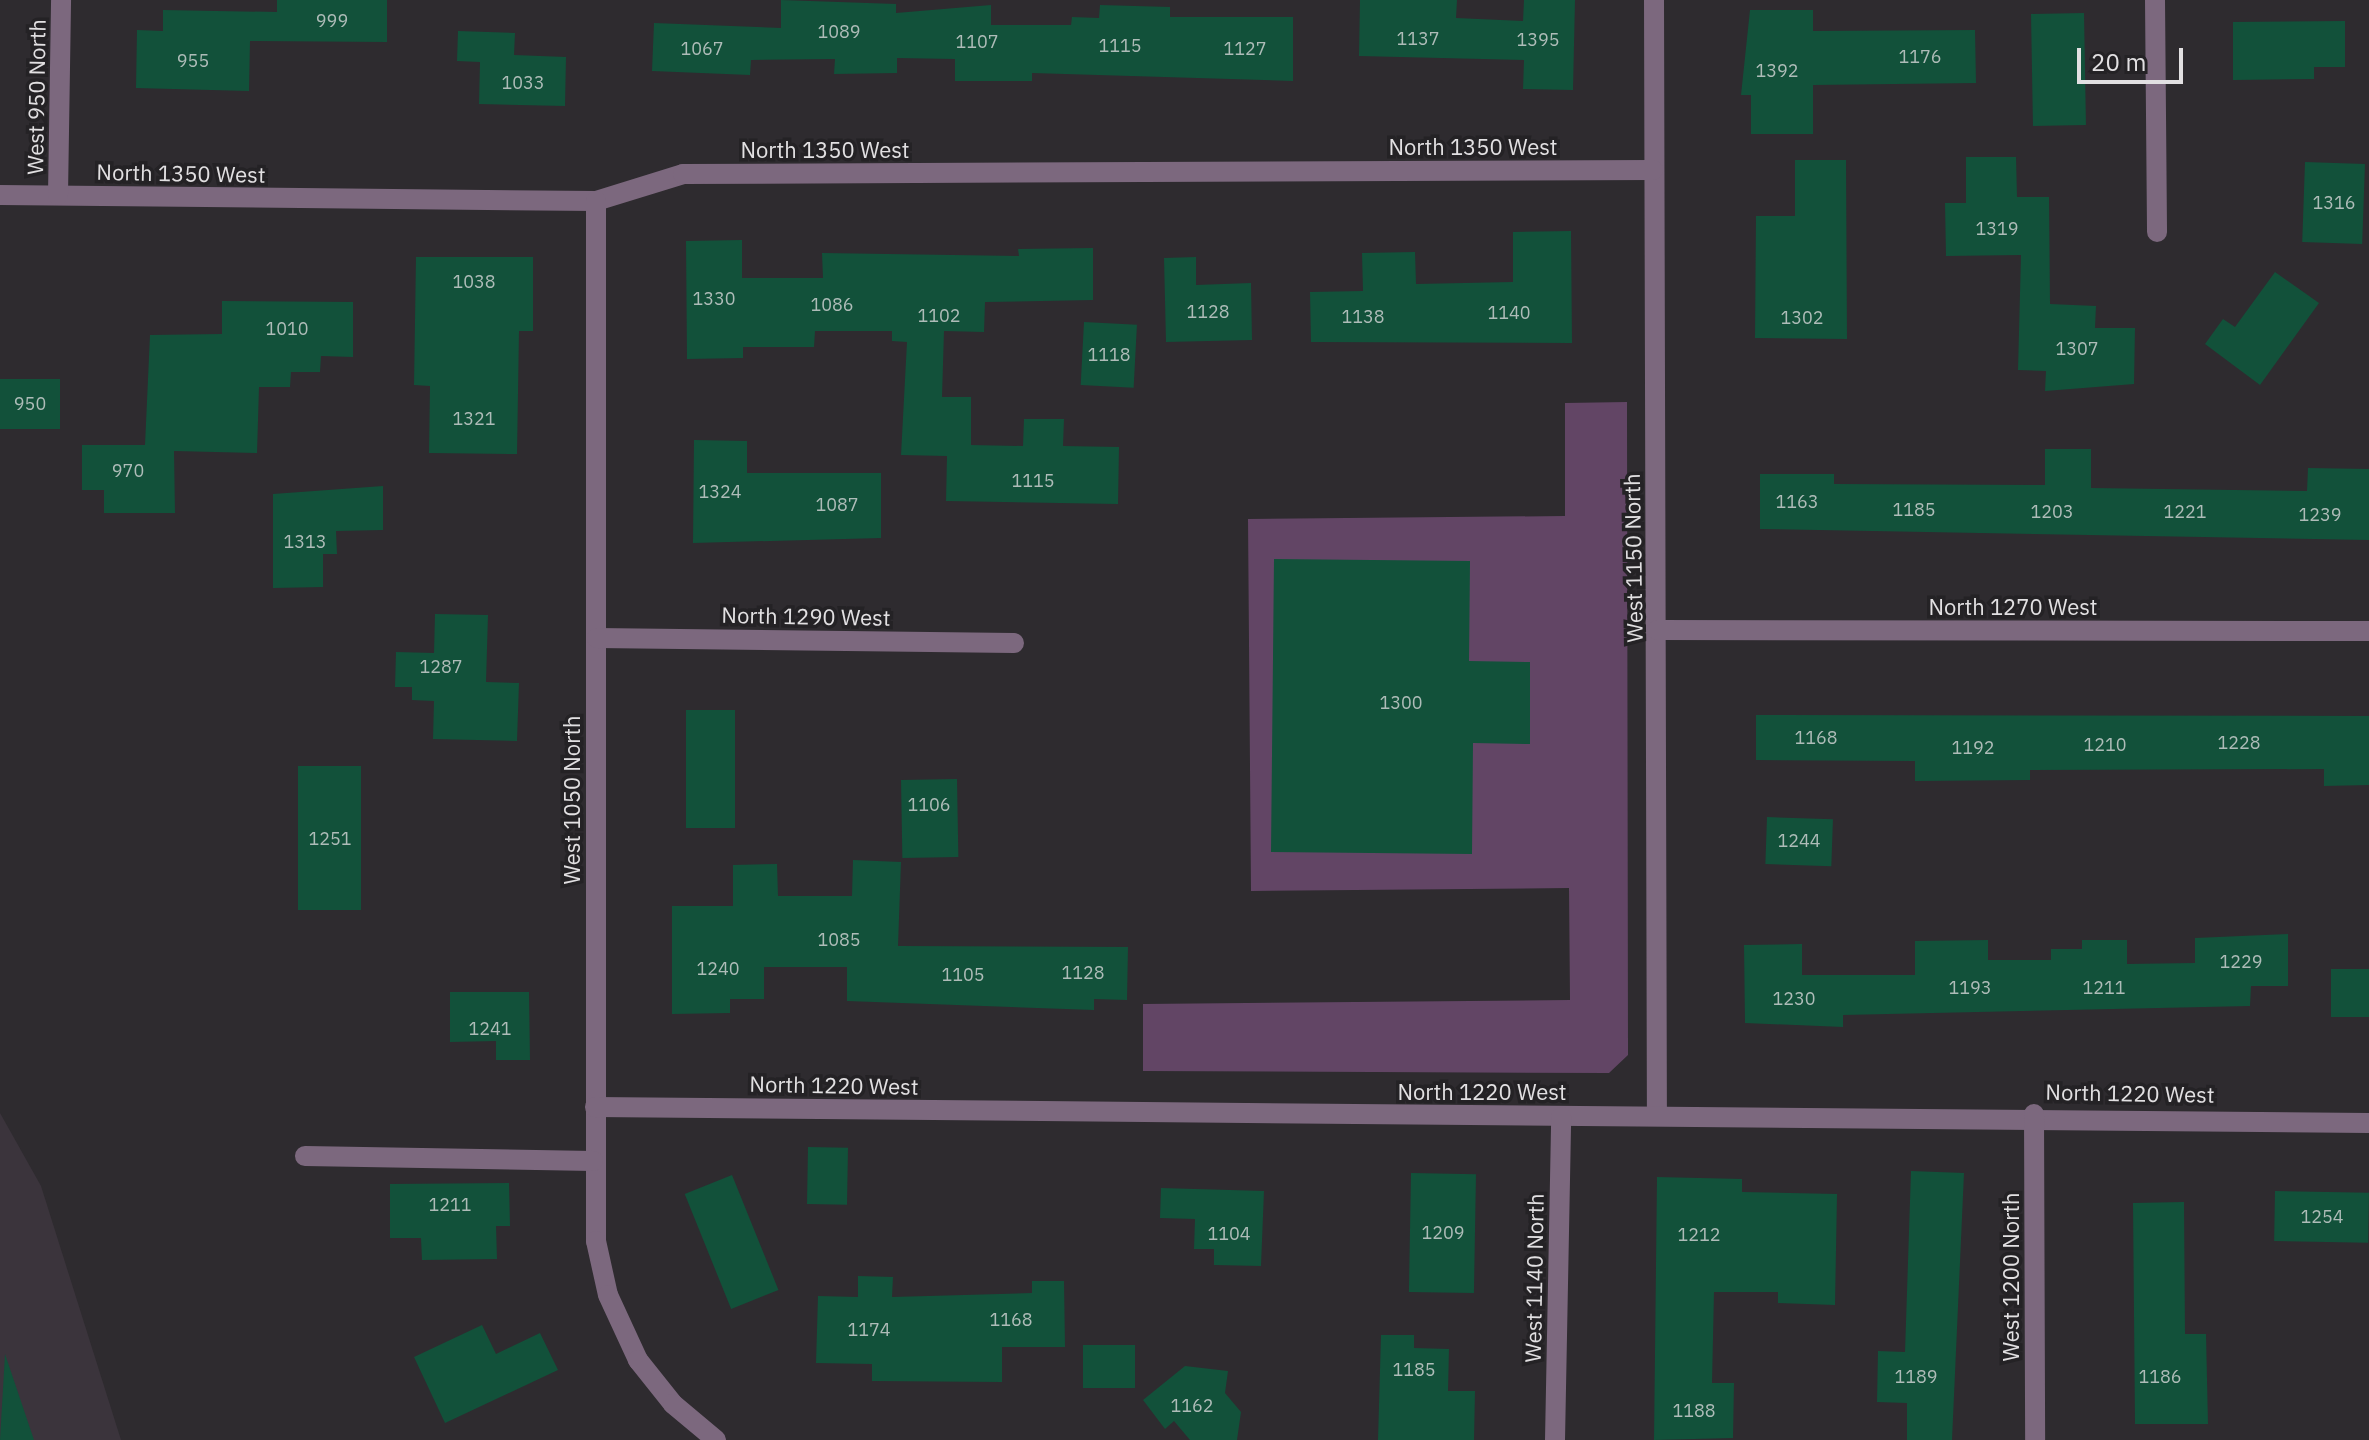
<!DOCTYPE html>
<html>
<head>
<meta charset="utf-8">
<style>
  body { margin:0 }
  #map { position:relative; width:2369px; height:1440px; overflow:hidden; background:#2e2b2f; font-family:"IBM Plex Sans",sans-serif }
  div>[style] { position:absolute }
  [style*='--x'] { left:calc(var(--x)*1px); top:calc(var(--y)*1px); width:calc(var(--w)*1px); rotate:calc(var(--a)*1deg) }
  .built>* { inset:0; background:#3b343c }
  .green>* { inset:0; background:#624565 }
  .building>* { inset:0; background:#12513a; transform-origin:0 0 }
  .minor>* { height:20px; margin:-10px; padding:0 10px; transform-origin:10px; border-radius:10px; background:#7c687e }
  span { translate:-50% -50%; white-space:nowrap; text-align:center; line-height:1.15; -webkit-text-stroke:7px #242225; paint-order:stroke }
  .number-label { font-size:18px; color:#aebcb8 }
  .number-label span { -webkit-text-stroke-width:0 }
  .street-label { font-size:22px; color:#e2e0e2 }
  .scale { position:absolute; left:2077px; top:48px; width:106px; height:36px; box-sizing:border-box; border:4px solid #e2e0e2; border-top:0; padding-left:10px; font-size:24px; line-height:28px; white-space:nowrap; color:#e2e0e2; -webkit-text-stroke:6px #242225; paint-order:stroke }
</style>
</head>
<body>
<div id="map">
  <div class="built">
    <i style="clip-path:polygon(0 1113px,41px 1186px,121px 1440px,0 1440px)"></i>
  </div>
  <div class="green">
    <i style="clip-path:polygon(1627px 402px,1628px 1055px,1609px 1073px,1143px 1071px,1143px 1004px,1570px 1000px,1569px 888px,1251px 891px,1248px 519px,1565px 516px,1565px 403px)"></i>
  </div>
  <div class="building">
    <i style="clip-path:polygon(277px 0,387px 0,387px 42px,250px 41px,249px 91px,136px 88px,137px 30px,163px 31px,163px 10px,277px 12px)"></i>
    <i style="clip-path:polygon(781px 0,896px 4px,896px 13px,991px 5px,991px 25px,1071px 25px,1072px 17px,1099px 18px,1100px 5px,1170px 7px,1170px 17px,1293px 17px,1293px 81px,1032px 73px,1032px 81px,955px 81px,955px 59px,897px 58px,897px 73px,834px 74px,835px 59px,751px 60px,750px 75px,652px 71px,654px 23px,781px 28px)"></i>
    <i style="clip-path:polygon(1360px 0,1457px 0,1456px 18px,1523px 21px,1524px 0,1575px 0,1573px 90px,1523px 89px,1524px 60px,1359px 56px)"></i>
    <i style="clip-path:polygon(1750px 10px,1813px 10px,1813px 31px,1975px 30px,1976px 83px,1813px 85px,1813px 134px,1751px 134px,1751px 95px,1741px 95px)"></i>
    <i style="left:2084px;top:13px;width:112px;height:53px;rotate:89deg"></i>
    <i style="clip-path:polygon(2345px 21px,2345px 67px,2314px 67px,2314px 79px,2233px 80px,2233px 22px)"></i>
    <i style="clip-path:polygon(458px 31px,515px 33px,514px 55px,566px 57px,565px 106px,479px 104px,480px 62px,457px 61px)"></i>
    <i style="clip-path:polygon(1966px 157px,2016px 157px,2017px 197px,2049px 197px,2050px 304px,2096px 306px,2095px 328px,2135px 328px,2134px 384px,2045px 391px,2046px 371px,2018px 370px,2021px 255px,1946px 256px,1945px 203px,1966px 203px)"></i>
    <i style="clip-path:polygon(1795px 160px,1846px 160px,1847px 339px,1755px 338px,1756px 216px,1795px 216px)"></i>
    <i style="left:2305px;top:162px;width:60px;height:80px;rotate:2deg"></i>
    <i style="clip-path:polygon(1571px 231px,1572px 343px,1311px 342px,1310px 292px,1363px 291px,1362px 253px,1415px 252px,1416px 284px,1513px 282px,1513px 232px)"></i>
    <i style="clip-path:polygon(742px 240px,742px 278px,823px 278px,822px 253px,1019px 256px,1018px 249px,1093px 248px,1093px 300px,985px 302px,984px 332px,944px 331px,942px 397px,971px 397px,971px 445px,1023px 446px,1024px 419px,1064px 419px,1063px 446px,1119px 447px,1118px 504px,946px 501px,947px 456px,901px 455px,907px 342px,892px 341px,892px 331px,815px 331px,814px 347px,743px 347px,743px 358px,687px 359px,686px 241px)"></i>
    <i style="clip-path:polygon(416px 257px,533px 257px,533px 331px,519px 331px,517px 454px,429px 453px,430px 386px,414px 385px)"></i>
    <i style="clip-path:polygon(1196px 257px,1196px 285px,1251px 283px,1252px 340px,1166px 342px,1164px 258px)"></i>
    <i style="clip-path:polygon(2275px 272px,2319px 303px,2260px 385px,2205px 344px,2223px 319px,2235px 327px)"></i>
    <i style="clip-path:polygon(222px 301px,353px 302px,353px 357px,321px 356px,320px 372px,291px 372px,290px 387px,259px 387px,257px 453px,174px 451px,175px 513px,104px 513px,104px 490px,82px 490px,82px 445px,145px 445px,150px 335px,222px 334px)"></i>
    <i style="left:1084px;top:322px;width:53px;height:63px;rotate:3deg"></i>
    <i style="left:0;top:379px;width:60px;height:50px"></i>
    <i style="clip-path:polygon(694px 440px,747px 441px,747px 473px,881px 473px,881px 538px,693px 543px)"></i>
    <i style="clip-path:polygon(2045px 449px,2091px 449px,2091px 488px,2307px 491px,2308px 468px,2369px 469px,2369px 540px,1760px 529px,1760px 474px,1834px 474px,1834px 484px,2045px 485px)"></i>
    <i style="clip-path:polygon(383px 486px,383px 530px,336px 531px,337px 554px,323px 554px,323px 587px,273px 588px,273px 494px)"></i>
    <i style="clip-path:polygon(1274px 559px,1470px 561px,1469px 661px,1530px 662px,1530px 744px,1473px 743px,1472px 854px,1271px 852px)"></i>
    <i style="clip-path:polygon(435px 614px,488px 615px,486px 682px,519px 683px,517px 741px,433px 739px,434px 701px,412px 700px,412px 687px,395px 687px,396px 652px,434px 653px)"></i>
    <i style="left:686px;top:710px;width:49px;height:118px"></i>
    <i style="clip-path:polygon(1756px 715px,2369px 716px,2369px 785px,2324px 786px,2324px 769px,2030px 770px,2030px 780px,1915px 781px,1915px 761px,1756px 760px)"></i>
    <i style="left:361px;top:766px;width:144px;height:63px;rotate:90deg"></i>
    <i style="left:957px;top:779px;width:78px;height:56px;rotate:89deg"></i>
    <i style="left:1767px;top:817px;width:66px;height:47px;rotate:2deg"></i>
    <i style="clip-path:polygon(853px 860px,901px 862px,898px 946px,1128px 947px,1127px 1000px,1094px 999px,1094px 1010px,847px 1001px,847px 967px,764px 967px,764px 999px,730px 999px,730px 1013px,672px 1014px,672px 906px,733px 906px,733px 865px,777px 864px,778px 896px,852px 896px)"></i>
    <i style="clip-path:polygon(2288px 934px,2288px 986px,2251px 986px,2250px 1006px,1843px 1015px,1843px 1027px,1745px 1023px,1744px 945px,1802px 944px,1802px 975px,1915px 975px,1915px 941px,1988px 940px,1988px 960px,2051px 960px,2051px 949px,2082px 949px,2082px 940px,2127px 940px,2127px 964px,2195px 963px,2195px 938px)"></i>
    <i style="left:2331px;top:969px;width:38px;height:48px"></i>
    <i style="clip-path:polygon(450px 992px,529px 992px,530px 1060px,496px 1060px,496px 1041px,450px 1042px)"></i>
    <i style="left:808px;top:1147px;width:40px;height:57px;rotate:1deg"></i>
    <i style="clip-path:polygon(1911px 1171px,1964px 1173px,1952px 1440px,1907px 1440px,1907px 1403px,1877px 1402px,1878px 1351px,1905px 1352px)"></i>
    <i style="left:1411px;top:1173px;width:65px;height:119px;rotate:1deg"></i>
    <i style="left:732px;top:1175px;width:124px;height:51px;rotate:68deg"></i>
    <i style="clip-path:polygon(1657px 1177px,1742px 1179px,1742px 1192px,1837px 1194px,1835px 1305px,1778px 1303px,1778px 1292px,1714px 1292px,1712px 1383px,1734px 1383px,1733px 1438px,1654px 1440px)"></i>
    <i style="clip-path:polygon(509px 1183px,510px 1226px,496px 1226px,497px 1259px,422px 1260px,421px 1238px,390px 1238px,390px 1184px)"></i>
    <i style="clip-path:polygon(1161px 1188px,1264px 1191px,1261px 1266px,1214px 1265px,1214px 1249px,1194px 1249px,1195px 1219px,1160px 1218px)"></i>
    <i style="left:2275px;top:1191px;width:94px;height:50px;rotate:1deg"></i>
    <i style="clip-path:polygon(2184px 1202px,2185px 1334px,2206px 1334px,2208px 1424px,2135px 1424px,2133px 1203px)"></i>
    <i style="clip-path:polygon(858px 1276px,893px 1277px,892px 1297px,1032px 1293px,1032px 1281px,1064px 1281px,1065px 1347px,1002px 1347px,1002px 1382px,872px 1381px,872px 1364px,816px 1363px,818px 1296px,858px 1297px)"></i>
    <i style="clip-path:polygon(482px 1325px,496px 1354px,540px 1333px,558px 1370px,445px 1423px,414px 1357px)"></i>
    <i style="clip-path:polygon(1381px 1335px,1414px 1335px,1414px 1348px,1449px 1349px,1448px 1391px,1475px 1391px,1474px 1440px,1378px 1440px)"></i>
    <i style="left:1083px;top:1345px;width:52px;height:43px"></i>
    <i style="clip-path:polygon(5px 1354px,34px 1440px,0 1440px)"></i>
    <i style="clip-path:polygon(1185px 1366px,1228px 1371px,1225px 1393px,1241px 1412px,1237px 1440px,1190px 1440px,1174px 1421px,1165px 1429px,1143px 1400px)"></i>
  </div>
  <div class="minor">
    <i style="--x:1654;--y:0;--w:1115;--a:89.85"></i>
    <i style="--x:2155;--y:0;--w:232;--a:89.5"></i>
    <i style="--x:0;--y:195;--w:596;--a:0.58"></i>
    <i style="--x:596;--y:201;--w:91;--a:-17.2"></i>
    <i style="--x:683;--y:174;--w:970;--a:-0.24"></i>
    <i style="--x:58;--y:195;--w:195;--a:-89.1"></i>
    <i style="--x:596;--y:201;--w:1040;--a:90"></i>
    <i style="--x:596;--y:1241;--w:55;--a:77.5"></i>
    <i style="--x:608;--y:1295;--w:72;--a:65.2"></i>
    <i style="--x:638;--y:1360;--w:56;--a:51.5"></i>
    <i style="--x:673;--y:1404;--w:56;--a:39.9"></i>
    <i style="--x:1657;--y:630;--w:712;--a:0.08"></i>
    <i style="--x:597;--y:638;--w:417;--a:0.7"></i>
    <i style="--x:595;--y:1107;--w:1774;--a:0.52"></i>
    <i style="--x:2034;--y:1114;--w:326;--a:89.8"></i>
    <i style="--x:305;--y:1156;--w:288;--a:1"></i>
    <i style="--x:1555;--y:1440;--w:323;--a:-88.9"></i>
  </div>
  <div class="number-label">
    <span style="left:332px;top:21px">999</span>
    <span style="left:839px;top:32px">1089</span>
    <span style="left:1418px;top:39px">1137</span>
    <span style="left:1538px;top:40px">1395</span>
    <span style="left:977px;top:42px">1107</span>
    <span style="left:1120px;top:46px">1115</span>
    <span style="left:702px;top:49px">1067</span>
    <span style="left:1245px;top:49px">1127</span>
    <span style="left:1920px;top:57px">1176</span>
    <span style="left:193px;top:61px">955</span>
    <span style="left:1777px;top:71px">1392</span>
    <span style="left:523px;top:83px">1033</span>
    <span style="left:2334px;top:203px">1316</span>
    <span style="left:1997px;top:229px">1319</span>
    <span style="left:474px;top:282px">1038</span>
    <span style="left:714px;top:299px">1330</span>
    <span style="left:832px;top:305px">1086</span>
    <span style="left:1208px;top:312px">1128</span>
    <span style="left:1509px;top:313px">1140</span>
    <span style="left:939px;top:316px">1102</span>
    <span style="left:1363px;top:317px">1138</span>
    <span style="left:1802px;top:318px">1302</span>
    <span style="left:287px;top:329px">1010</span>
    <span style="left:2077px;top:349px">1307</span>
    <span style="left:1109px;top:355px">1118</span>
    <span style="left:30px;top:404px">950</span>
    <span style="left:474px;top:419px">1321</span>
    <span style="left:128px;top:471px">970</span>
    <span style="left:1033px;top:481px">1115</span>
    <span style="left:720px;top:492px">1324</span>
    <span style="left:1797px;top:502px">1163</span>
    <span style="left:837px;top:505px">1087</span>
    <span style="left:1914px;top:510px">1185</span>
    <span style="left:2052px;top:512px">1203</span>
    <span style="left:2185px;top:512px">1221</span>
    <span style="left:2320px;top:515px">1239</span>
    <span style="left:305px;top:542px">1313</span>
    <span style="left:441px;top:667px">1287</span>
    <span style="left:1401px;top:703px">1300</span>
    <span style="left:1816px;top:738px">1168</span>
    <span style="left:2239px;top:743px">1228</span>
    <span style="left:2105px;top:745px">1210</span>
    <span style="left:1973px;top:748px">1192</span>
    <span style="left:929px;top:805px">1106</span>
    <span style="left:330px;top:839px">1251</span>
    <span style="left:1799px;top:841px">1244</span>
    <span style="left:839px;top:940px">1085</span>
    <span style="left:2241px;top:962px">1229</span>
    <span style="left:718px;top:969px">1240</span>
    <span style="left:1083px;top:973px">1128</span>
    <span style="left:963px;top:975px">1105</span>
    <span style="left:1970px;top:988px">1193</span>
    <span style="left:2104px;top:988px">1211</span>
    <span style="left:1794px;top:999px">1230</span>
    <span style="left:490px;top:1029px">1241</span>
    <span style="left:450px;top:1205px">1211</span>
    <span style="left:2322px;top:1217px">1254</span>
    <span style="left:1443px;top:1233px">1209</span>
    <span style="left:1229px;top:1234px">1104</span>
    <span style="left:1699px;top:1235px">1212</span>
    <span style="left:1011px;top:1320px">1168</span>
    <span style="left:869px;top:1330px">1174</span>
    <span style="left:1414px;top:1370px">1185</span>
    <span style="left:1916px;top:1377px">1189</span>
    <span style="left:2160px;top:1377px">1186</span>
    <span style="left:1192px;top:1406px">1162</span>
    <span style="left:1694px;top:1411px">1188</span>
  </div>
  <div class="street-label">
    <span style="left:36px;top:97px;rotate:-89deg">West 950 North</span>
    <span style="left:1473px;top:147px">North 1350 West</span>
    <span style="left:825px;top:150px">North 1350 West</span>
    <span style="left:181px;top:173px;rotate:1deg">North 1350 West</span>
    <span style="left:1633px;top:558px;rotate:-91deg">West 1150 North</span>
    <span style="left:2013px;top:607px">North 1270 West</span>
    <span style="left:806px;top:616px;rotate:1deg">North 1290 West</span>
    <span style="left:572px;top:800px;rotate:-90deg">West 1050 North</span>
    <span style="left:834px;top:1085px;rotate:1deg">North 1220 West</span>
    <span style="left:1482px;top:1092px">North 1220 West</span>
    <span style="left:2130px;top:1093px;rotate:1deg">North 1220 West</span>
    <span style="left:2011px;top:1277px;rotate:-90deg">West 1200 North</span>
    <span style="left:1534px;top:1278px;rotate:-89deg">West 1140 North</span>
  </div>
  <div class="scale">20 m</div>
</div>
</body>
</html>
